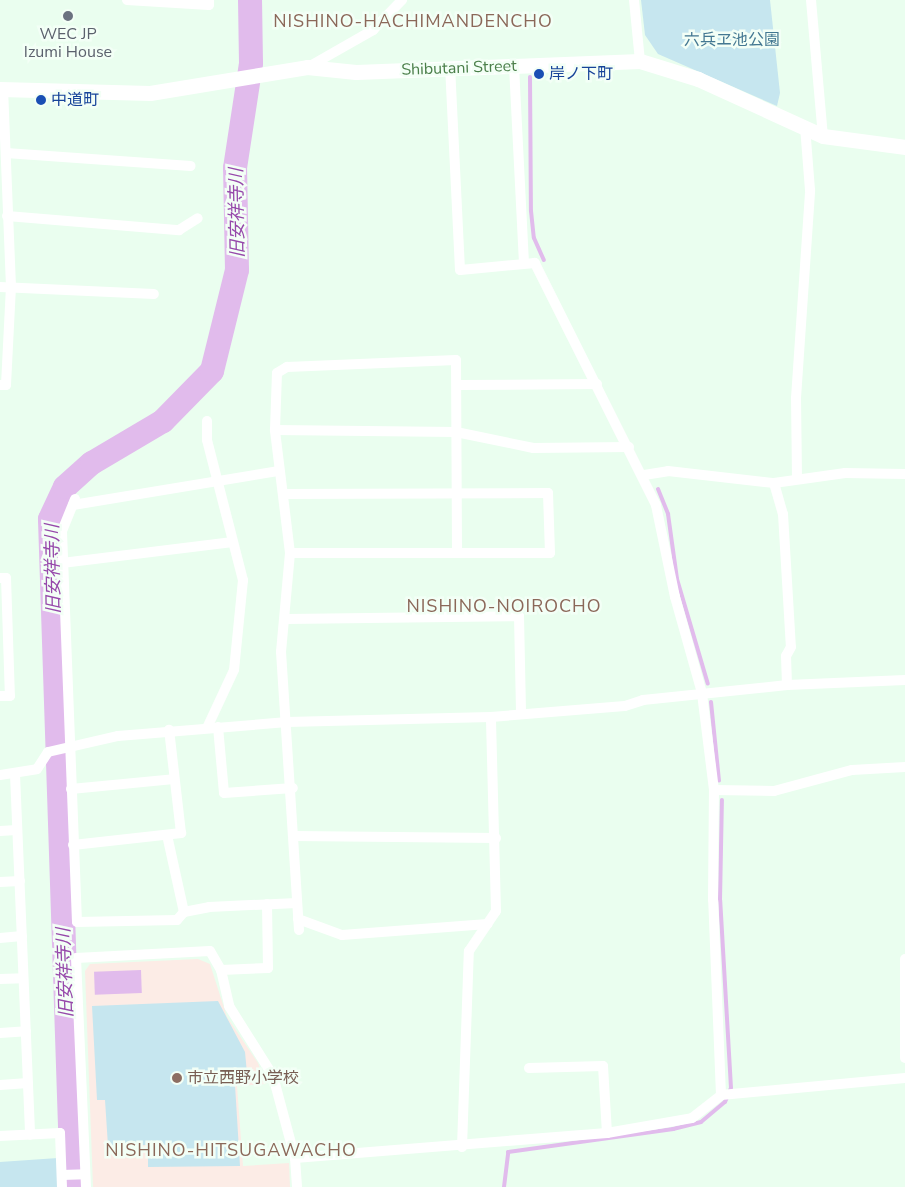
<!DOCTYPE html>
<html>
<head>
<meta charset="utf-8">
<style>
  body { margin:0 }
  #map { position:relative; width:905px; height:1187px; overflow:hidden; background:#eafeef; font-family:"Nunito Sans","Noto Sans JP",sans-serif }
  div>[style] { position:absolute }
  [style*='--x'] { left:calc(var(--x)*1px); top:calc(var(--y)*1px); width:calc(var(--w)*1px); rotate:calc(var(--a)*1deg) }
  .education>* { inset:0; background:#fcece6 }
  .green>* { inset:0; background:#c6e6ef }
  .water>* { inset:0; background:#e1bbec; transform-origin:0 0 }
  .stream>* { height:4px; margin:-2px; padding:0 2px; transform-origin:2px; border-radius:2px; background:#e1bbec }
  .river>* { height:24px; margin:-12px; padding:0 12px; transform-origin:12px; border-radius:12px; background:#e1bbec }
  .street>* { height:10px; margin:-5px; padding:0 5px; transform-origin:5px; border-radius:5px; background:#fff }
  .secondary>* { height:15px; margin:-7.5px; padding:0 7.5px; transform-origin:7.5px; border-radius:7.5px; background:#fff }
  .dots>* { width:14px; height:14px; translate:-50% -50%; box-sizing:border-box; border:2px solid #f3fff6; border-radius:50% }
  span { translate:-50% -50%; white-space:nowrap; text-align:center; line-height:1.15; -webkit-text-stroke:5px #f3fff6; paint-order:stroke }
  .worship-label { font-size:16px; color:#5b616d }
  .park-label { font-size:16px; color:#447892 }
  .street-label { font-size:16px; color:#4a7e49 }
  .transit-label { font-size:16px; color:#164399 }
  .left { translate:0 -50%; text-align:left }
  .education-label { font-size:16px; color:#785e54 }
  .neighbourhood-label { font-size:18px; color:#8b6859; letter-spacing:1px }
  .water-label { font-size:18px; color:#9648aa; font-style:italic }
</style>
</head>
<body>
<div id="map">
  <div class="education">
    <i style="clip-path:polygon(198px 959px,210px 964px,227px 1017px,258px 1063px,266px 1084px,237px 1086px,243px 1166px,289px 1163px,290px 1187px,93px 1187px,85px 971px,90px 964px)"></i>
  </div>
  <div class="green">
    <i style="clip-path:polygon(641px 0,770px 0,780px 93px,777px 106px,658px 54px,645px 35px)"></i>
    <i style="clip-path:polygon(218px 1001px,245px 1052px,248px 1084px,235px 1085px,240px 1166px,148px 1167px,148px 1145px,108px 1146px,105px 1100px,97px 1100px,92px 1006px)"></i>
    <i style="clip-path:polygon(58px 1158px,59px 1187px,0 1187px,0 1162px)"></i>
  </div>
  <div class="water">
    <i style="left:141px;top:970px;width:23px;height:47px;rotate:88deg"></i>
  </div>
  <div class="stream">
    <i style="--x:530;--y:77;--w:134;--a:89.6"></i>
    <i style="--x:531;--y:211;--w:27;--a:84"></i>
    <i style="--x:534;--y:238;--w:24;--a:66"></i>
    <i style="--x:658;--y:489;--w:27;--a:68"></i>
    <i style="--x:668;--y:514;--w:66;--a:82.1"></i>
    <i style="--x:677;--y:579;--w:109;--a:73.6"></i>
    <i style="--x:711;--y:702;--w:79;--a:84.2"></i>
    <i style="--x:504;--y:1187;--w:35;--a:-83"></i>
    <i style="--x:508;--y:1152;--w:167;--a:-7.9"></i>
    <i style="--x:673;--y:1129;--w:29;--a:-14"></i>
    <i style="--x:701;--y:1122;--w:31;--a:-40"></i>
    <i style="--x:725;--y:1102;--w:15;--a:-67"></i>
    <i style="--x:731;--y:1088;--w:188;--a:-93.3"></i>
    <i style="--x:720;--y:900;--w:100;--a:-88.9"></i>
  </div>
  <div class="river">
    <i style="--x:72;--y:1187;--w:668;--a:-91.89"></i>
    <i style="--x:50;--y:519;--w:35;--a:-65"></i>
    <i style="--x:65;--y:487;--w:36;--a:-42"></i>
    <i style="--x:92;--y:463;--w:82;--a:-30.6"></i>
    <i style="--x:163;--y:421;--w:70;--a:-45.6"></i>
    <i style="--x:212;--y:371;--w:104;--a:-76.1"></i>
    <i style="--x:237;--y:270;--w:102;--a:-91.1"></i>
    <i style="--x:235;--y:168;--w:106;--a:-81.3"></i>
    <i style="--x:251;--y:63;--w:63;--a:-90.9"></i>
  </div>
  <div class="street">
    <i style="--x:127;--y:0;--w:82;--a:3.5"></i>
    <i style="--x:209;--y:5;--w:5;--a:-90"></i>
    <i style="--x:634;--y:0;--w:61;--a:84.4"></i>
    <i style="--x:811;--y:0;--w:137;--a:85"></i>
    <i style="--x:310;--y:66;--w:73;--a:-29.7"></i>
    <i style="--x:373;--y:30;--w:42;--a:-46"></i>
    <i style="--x:514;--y:66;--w:195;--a:87.1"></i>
    <i style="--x:6;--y:153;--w:185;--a:4"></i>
    <i style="--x:7;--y:216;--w:173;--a:4.7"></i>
    <i style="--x:179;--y:230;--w:22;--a:-32"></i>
    <i style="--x:0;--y:287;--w:154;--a:2.6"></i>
    <i style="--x:0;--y:385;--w:6;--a:0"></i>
    <i style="--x:6;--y:385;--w:98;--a:-87.1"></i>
    <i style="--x:11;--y:287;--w:198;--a:-92.3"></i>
    <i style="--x:458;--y:385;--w:139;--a:-0.4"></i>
    <i style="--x:207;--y:421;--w:19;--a:90"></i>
    <i style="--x:207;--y:440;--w:145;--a:75.6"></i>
    <i style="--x:243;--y:580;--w:90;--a:95.7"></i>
    <i style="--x:234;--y:670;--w:64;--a:115"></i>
    <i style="--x:275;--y:430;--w:181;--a:0.6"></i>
    <i style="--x:456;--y:432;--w:79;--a:11.7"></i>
    <i style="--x:533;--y:448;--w:96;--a:-0.6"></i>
    <i style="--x:644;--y:475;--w:24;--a:-9"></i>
    <i style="--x:668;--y:471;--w:107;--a:6.5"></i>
    <i style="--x:774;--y:483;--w:72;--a:-8"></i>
    <i style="--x:845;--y:473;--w:60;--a:1"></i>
    <i style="--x:797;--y:478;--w:80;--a:-90.7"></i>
    <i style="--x:796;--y:398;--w:208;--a:-86.1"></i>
    <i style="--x:810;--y:190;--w:64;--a:-94.5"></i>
    <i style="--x:774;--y:483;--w:32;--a:74"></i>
    <i style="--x:783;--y:514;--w:133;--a:86.6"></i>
    <i style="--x:791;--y:647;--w:10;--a:119"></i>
    <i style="--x:786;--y:656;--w:29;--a:88"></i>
    <i style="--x:284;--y:494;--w:264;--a:-0.2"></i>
    <i style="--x:548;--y:493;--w:60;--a:88.1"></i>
    <i style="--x:550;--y:553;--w:260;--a:180"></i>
    <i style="--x:75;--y:499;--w:35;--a:112"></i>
    <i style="--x:62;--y:532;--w:390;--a:87.8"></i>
    <i style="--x:77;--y:922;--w:100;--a:-1.1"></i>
    <i style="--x:177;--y:920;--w:11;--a:-49"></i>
    <i style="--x:184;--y:912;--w:25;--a:-11"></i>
    <i style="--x:209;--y:907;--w:88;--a:-2.6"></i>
    <i style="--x:73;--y:505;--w:209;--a:-9.4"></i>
    <i style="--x:62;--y:563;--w:172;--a:-7"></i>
    <i style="--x:0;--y:578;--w:6;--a:0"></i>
    <i style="--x:6;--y:578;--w:118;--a:88.1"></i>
    <i style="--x:10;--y:696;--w:10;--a:180"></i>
    <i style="--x:287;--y:619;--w:232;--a:-0.7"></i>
    <i style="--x:519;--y:616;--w:98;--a:88.8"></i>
    <i style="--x:218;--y:727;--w:66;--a:84.8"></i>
    <i style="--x:224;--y:793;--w:69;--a:-4.1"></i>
    <i style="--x:15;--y:774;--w:361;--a:87.6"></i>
    <i style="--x:0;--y:775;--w:37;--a:-9"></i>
    <i style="--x:37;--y:769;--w:20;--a:-57"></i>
    <i style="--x:48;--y:752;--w:72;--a:-12.9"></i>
    <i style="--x:118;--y:736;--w:170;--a:-4.7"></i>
    <i style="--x:287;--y:722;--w:204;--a:-1.4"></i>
    <i style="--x:491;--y:717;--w:134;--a:-4.7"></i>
    <i style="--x:625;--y:706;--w:19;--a:-18"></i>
    <i style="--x:643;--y:700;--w:145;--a:-5.9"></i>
    <i style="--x:787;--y:685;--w:118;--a:-2.4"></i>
    <i style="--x:71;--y:789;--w:103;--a:-5.5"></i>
    <i style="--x:714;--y:790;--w:60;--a:1"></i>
    <i style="--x:774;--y:791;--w:81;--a:-15.1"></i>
    <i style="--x:852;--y:770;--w:53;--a:-3.2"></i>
    <i style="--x:0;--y:831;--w:17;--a:-3"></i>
    <i style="--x:167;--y:835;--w:79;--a:77.6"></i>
    <i style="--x:294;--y:836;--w:202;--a:0.6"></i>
    <i style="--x:73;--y:845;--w:109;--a:-6.3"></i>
    <i style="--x:181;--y:833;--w:104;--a:-96.6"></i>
    <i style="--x:0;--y:882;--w:20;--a:-3"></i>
    <i style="--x:298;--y:919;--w:47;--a:20"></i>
    <i style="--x:342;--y:935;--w:146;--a:-4.3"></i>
    <i style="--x:299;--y:930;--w:279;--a:-93.7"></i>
    <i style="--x:281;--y:652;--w:99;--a:-84.8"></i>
    <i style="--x:290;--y:553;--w:124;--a:-97"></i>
    <i style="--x:275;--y:430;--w:57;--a:-88"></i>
    <i style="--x:277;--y:373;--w:12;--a:-31"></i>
    <i style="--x:287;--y:367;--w:169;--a:-2.4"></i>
    <i style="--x:456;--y:360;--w:193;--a:89.7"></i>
    <i style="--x:0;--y:938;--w:22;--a:-5"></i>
    <i style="--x:905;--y:959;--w:99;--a:90"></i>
    <i style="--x:221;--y:970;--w:47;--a:-2.4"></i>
    <i style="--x:268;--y:968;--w:64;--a:-90.9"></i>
    <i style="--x:0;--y:979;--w:23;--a:-2"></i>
    <i style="--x:0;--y:1033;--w:26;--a:-4"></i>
    <i style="--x:529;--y:1068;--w:74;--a:-1.5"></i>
    <i style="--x:603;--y:1066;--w:67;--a:86.6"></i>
    <i style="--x:0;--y:1085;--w:28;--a:-4"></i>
    <i style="--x:721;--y:1095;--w:185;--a:-5.3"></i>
    <i style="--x:0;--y:1136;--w:60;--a:-2.9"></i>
    <i style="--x:60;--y:1133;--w:54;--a:87.9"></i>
    <i style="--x:462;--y:1147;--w:196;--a:-88"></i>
    <i style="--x:469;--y:951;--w:48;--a:-56"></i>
    <i style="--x:496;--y:911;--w:194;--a:-91.5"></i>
    <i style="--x:295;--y:1158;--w:313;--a:-4.6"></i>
    <i style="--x:607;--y:1133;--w:86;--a:-10"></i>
    <i style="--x:692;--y:1118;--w:37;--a:-38"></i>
    <i style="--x:721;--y:1095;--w:195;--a:-92.3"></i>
    <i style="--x:713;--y:900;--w:110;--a:-89.5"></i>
    <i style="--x:714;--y:790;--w:98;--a:-97.1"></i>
    <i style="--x:702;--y:693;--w:100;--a:-105.7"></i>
    <i style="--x:675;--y:597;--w:94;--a:-101.7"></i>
    <i style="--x:656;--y:505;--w:271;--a:-116.6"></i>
    <i style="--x:535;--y:263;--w:75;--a:174.7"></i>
    <i style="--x:460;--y:270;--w:202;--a:-92.8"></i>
    <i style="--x:62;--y:1175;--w:23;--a:-2"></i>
    <i style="--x:86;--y:1187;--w:229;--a:-92.5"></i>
    <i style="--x:76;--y:958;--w:134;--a:-3"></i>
    <i style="--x:210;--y:951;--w:22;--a:60"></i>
    <i style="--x:221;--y:970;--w:37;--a:77"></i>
    <i style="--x:229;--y:1006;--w:83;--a:57.8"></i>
    <i style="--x:273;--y:1076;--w:85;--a:75"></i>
    <i style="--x:295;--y:1158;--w:29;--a:86"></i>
  </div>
  <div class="secondary">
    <i style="--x:0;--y:89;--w:150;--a:1.5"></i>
    <i style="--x:150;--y:93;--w:159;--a:-9.4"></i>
    <i style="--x:307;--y:67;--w:49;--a:5.8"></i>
    <i style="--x:356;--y:72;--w:284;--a:-2.2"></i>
    <i style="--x:640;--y:61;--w:61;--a:17.2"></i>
    <i style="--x:698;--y:79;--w:137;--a:24.5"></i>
    <i style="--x:823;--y:136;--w:83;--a:7.6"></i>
  </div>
  <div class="dots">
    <i style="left:68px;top:16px;background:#6b7280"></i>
    <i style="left:539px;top:74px;background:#1a4fb4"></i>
    <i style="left:41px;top:100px;background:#1a4fb4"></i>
    <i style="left:177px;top:1078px;background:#8d6e63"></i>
  </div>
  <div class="worship-label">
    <span style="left:68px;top:43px">WEC JP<br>Izumi House</span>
  </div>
  <div class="park-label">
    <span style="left:732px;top:40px">六兵ヱ池公園</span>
  </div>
  <div class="street-label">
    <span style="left:459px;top:68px;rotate:-2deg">Shibutani Street</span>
  </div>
  <div class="transit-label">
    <span class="left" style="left:549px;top:74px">岸ノ下町</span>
    <span class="left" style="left:51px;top:100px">中道町</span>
  </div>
  <div class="education-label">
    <span class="left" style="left:187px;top:1078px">市立西野小学校</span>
  </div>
  <div class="neighbourhood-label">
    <span style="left:413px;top:21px">NISHINO-HACHIMANDENCHO</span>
    <span style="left:504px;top:606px">NISHINO-NOIROCHO</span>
    <span style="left:231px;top:1150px">NISHINO-HITSUGAWACHO</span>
  </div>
  <div class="water-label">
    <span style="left:237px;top:213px;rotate:-91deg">旧安祥寺川</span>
    <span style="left:53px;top:569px;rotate:-91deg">旧安祥寺川</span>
    <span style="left:65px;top:973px;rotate:-92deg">旧安祥寺川</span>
  </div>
</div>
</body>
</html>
